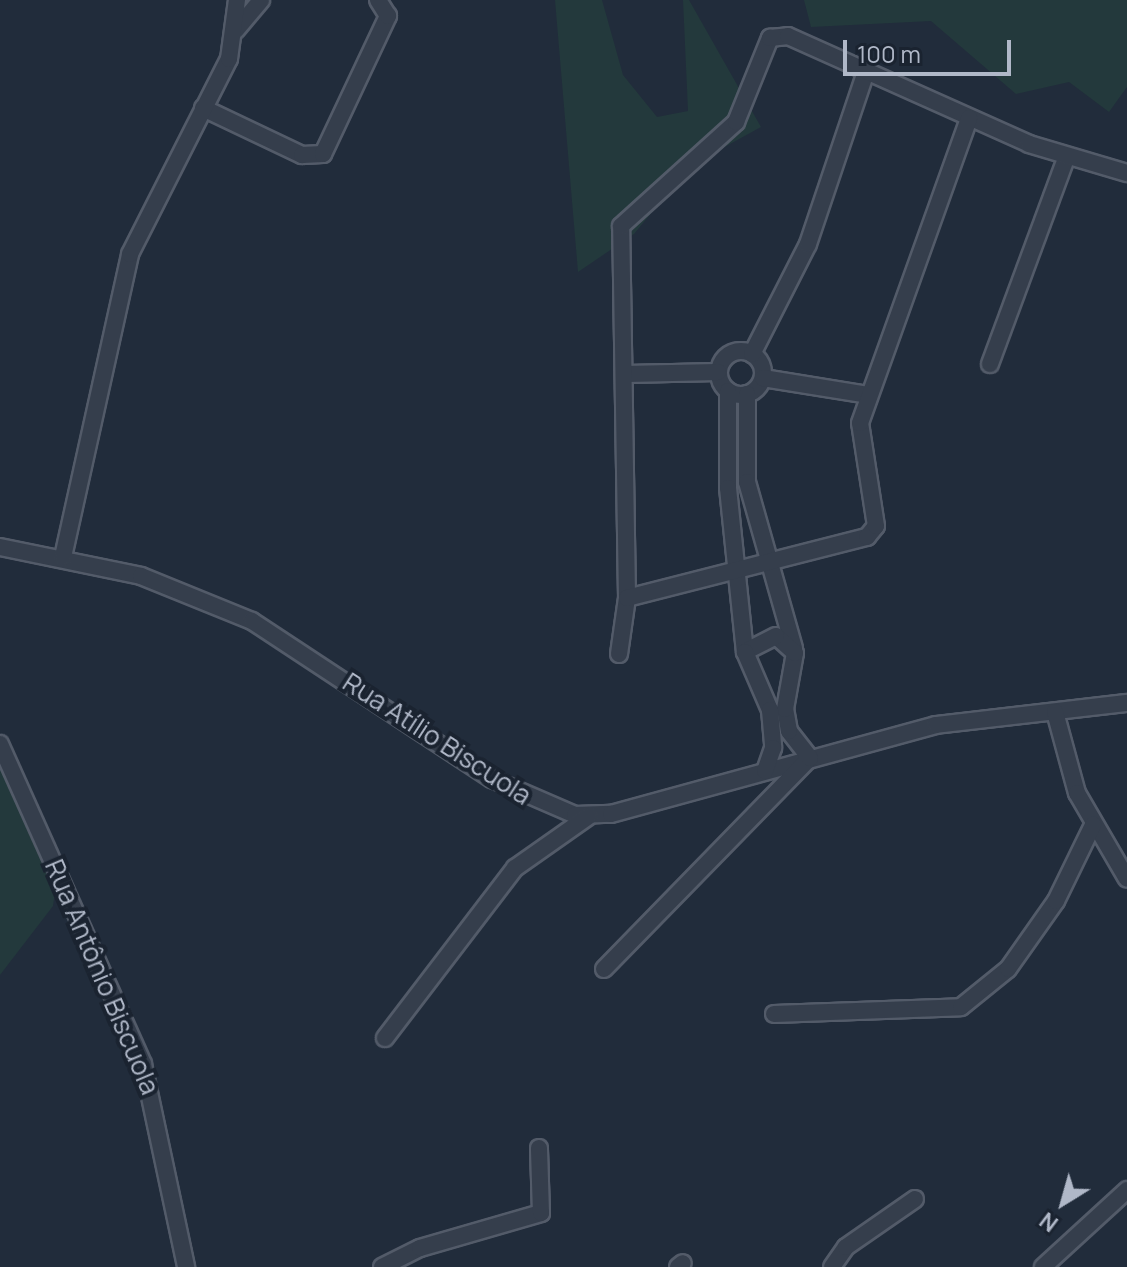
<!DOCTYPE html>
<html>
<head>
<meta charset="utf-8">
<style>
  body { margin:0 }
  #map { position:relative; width:1127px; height:1267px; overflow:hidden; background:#212c3b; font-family:Manrope,sans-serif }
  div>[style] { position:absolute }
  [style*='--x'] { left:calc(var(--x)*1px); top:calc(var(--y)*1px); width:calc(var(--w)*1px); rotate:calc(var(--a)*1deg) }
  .green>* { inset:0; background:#23393c }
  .roads { filter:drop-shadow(2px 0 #535b69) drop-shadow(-2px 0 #535b69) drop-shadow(0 2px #535b69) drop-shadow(0 -2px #535b69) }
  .minor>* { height:16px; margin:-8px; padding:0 8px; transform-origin:8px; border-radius:8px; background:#353e4c }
  .minor>.ring { margin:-8px; padding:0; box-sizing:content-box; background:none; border:16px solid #353e4c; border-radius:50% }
  span { translate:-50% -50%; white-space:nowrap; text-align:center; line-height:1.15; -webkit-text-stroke:8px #1a2330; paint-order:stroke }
  .street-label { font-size:26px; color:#b0b8c8 }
  .north { position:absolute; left:1023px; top:1163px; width:80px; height:80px; -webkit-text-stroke:6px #1a2330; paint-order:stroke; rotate:217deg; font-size:22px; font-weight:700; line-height:32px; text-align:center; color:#b0b8c8 }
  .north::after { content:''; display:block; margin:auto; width:28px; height:36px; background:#b0b8c8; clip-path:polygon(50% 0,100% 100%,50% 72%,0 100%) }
  .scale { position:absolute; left:843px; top:40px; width:168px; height:36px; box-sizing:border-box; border:4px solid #b0b8c8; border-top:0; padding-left:10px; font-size:24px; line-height:28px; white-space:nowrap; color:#b0b8c8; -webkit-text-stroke:6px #1a2330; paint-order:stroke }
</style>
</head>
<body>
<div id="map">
  <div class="green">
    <i style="clip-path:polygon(555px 0,602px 0,623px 75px,657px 117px,688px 111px,683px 0,689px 0,761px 127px,690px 166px,634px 234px,578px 272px)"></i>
    <i style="clip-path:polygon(804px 0,1127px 0,1127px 87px,1109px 112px,1069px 82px,1016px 94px,931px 21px,811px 27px)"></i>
    <i style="clip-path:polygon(0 763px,60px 853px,53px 906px,0 975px)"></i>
  </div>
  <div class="roads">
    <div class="minor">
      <i style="--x:236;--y:30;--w:39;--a:-50"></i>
      <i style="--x:203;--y:108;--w:110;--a:25.4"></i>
      <i style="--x:302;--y:155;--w:21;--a:-3"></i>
      <i style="--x:323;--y:154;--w:153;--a:-64.8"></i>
      <i style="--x:388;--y:16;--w:19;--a:-122"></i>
      <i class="ring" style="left:719px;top:351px;width:28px;height:28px"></i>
      <i style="--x:752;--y:354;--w:123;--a:-63"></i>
      <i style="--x:808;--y:244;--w:182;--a:-71.4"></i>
      <i style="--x:990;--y:364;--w:219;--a:-69.7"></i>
      <i style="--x:626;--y:374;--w:92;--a:-1.2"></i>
      <i style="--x:763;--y:378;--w:106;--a:9.2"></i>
      <i style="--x:728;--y:391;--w:97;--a:90"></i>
      <i style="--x:728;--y:488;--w:165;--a:84.1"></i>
      <i style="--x:747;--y:394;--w:88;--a:90"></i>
      <i style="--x:747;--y:482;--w:173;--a:74.2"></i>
      <i style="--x:0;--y:547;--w:144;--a:11.6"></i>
      <i style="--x:141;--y:576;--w:120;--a:22.1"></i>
      <i style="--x:252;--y:621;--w:287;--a:33.4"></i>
      <i style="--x:492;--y:779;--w:90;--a:23.4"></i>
      <i style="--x:575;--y:815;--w:36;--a:-2"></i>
      <i style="--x:611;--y:814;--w:337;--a:-15.3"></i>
      <i style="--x:936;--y:725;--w:192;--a:-6.6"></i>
      <i style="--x:63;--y:557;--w:310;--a:-77.5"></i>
      <i style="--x:130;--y:254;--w:219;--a:-63.1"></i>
      <i style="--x:229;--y:59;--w:60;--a:-82.3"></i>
      <i style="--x:627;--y:598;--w:372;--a:-90.9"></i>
      <i style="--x:621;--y:226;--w:155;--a:-42.1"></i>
      <i style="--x:736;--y:122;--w:91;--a:-68"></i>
      <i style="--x:770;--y:38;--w:18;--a:-6"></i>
      <i style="--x:788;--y:36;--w:264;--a:24.1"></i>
      <i style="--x:1029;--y:144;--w:102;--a:16.5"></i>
      <i style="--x:619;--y:654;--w:57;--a:-81.9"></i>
      <i style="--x:627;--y:598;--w:248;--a:-14.3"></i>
      <i style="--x:867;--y:537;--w:14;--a:-51"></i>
      <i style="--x:876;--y:526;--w:104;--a:-98.8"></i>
      <i style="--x:860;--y:423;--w:324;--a:-70.3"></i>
      <i style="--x:1055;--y:712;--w:84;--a:74.8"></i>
      <i style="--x:1077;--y:793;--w:99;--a:59.8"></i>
      <i style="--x:0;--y:744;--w:350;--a:65.9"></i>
      <i style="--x:143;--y:1064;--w:208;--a:78"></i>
      <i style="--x:604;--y:969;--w:295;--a:-45.7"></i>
      <i style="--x:810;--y:758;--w:34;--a:-128"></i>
      <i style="--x:789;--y:731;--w:22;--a:-100"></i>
      <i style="--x:785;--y:709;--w:57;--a:-79.9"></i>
      <i style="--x:795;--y:653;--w:25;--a:-138"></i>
      <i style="--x:776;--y:636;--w:35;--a:153"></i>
      <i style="--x:745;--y:652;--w:63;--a:66.7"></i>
      <i style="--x:770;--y:710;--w:38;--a:85"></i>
      <i style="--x:773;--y:748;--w:24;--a:109"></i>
      <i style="--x:774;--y:1014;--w:187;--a:-2.1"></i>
      <i style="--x:961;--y:1007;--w:60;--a:-39"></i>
      <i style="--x:1008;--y:969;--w:83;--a:-54.8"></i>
      <i style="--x:1056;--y:901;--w:85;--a:-64"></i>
      <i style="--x:385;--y:1038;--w:214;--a:-52.6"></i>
      <i style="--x:515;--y:868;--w:90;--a:-35.1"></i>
      <i style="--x:382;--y:1267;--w:42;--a:-26.6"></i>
      <i style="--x:420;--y:1248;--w:126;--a:-16.1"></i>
      <i style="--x:541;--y:1213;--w:65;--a:-91.8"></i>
      <i style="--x:678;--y:1267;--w:6;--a:-39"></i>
      <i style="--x:832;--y:1267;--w:24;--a:-55"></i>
      <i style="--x:846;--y:1247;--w:84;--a:-34.8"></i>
      <i style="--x:1043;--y:1267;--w:114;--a:-42.5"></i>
    </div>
  </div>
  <div class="street-label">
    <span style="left:437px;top:739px;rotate:33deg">Rua Atílio Biscuola</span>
    <span style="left:102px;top:977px;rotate:67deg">Rua Antônio Biscuola</span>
  </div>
  <div class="north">N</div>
  <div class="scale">100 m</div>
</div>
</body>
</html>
